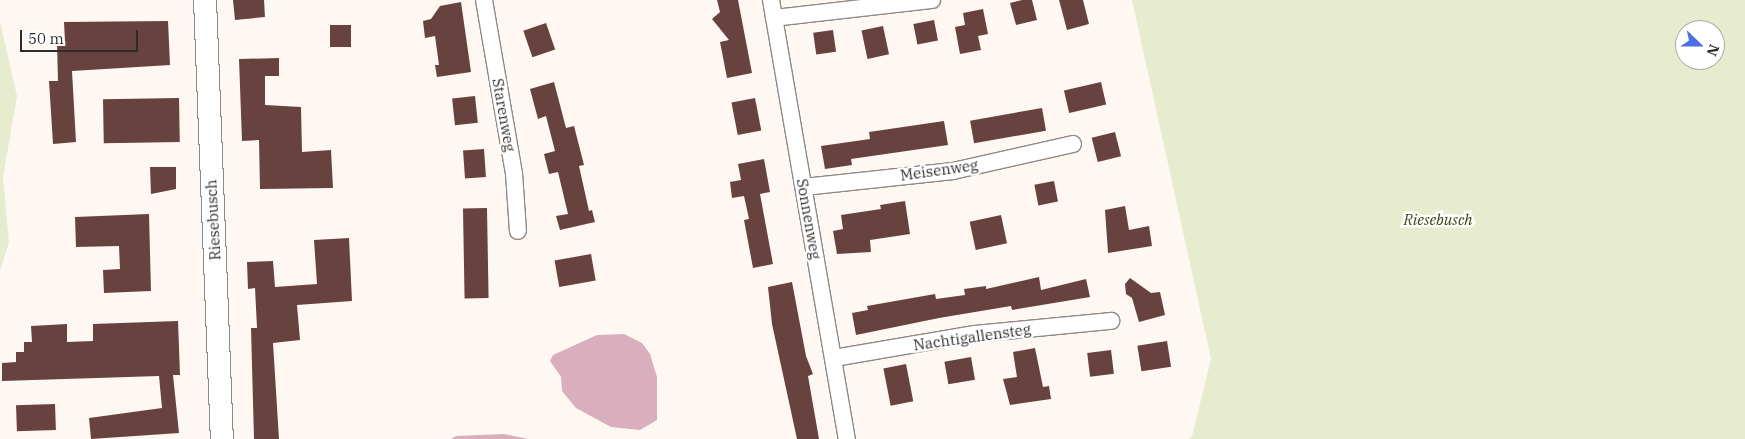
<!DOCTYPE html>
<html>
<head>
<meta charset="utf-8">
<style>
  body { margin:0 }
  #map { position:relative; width:1745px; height:439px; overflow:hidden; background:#fef7f2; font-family:"IBM Plex Serif",serif }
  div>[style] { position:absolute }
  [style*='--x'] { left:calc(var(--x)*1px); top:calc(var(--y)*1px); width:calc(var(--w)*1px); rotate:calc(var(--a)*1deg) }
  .green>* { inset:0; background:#e8eccf }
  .water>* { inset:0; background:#d9aebd }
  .building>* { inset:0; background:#68423e; transform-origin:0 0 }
  .roads { filter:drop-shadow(1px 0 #8f8884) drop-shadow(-1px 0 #8f8884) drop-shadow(0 1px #8f8884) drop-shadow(0 -1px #8f8884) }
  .street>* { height:16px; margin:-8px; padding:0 8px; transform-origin:8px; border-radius:8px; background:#fff }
  .secondary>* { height:22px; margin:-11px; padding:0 11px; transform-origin:11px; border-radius:11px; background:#fff }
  span { translate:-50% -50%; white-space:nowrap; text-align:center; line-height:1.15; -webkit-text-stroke:5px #fff; paint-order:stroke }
  .street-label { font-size:15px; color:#2f2d2b }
  .park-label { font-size:15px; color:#3c4010; font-style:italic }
  .north { position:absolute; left:1675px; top:20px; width:50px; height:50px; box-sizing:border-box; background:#fff; border:1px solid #acabaa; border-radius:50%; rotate:112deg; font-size:14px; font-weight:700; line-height:20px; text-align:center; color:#2f2d2b }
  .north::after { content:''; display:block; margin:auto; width:18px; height:22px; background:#496fe2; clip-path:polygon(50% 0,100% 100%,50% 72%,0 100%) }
  .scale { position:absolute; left:20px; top:30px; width:118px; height:22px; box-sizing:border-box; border:2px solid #2f2d2b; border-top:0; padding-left:6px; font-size:15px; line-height:18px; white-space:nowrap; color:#2f2d2b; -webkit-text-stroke:4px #fff; paint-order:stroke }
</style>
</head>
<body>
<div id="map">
  <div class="green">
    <i style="clip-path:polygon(evenodd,1132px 0,1745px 0,1745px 439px,1188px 439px,1192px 436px,1211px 359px,1132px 0,1685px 30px,1715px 30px,1715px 60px,1685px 60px,1685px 30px)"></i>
    <i style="clip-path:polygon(0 22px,17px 96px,3px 177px,9px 243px,0 270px)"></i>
  </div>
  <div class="water">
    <i style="clip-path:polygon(624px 334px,642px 343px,650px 354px,657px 377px,657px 420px,640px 430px,611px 427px,576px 408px,562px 391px,561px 377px,550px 361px,553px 355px,597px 335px)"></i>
    <i style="clip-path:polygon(504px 434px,528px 439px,451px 439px,456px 436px)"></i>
  </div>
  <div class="building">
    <i style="clip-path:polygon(233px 0,264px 0,265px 17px,235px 20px)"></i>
    <i style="clip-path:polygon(717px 0,738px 0,752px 73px,727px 78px,720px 42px,729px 40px,712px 19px,720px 12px)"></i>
    <i style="clip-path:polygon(1022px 0,1032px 0,1037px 20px,1016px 25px,1010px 3px)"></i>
    <i style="clip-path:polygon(1059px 0,1083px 0,1089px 24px,1067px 30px)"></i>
    <i style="clip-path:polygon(461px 2px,471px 72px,437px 77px,435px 65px,439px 65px,435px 36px,425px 38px,423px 21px,431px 19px,440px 6px)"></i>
    <i style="clip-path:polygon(983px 9px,988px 34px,978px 36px,981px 50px,960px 54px,955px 27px,965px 25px,963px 13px)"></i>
    <i style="left:934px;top:20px;width:21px;height:21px;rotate:79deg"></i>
    <i style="clip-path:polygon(168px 21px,170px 65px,72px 71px,76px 142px,53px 144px,49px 81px,58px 81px,57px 43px,65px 42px,64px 22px)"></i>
    <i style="left:546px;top:23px;width:28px;height:24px;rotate:71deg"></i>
    <i style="left:330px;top:25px;width:21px;height:22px"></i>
    <i style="left:883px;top:26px;width:29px;height:22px;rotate:78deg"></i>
    <i style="left:833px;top:30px;width:22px;height:20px;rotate:82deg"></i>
    <i style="clip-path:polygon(279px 58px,279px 76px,265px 76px,265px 105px,301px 107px,302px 152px,331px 150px,333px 188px,260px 189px,259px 140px,242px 141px,239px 59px)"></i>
    <i style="clip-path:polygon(554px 82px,566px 128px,574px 126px,584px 165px,579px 166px,589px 211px,592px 210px,595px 222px,560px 230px,556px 216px,568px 214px,558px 172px,549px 174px,544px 154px,555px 151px,546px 116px,538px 119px,530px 89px)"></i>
    <i style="left:1101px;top:82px;width:23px;height:38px;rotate:77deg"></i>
    <i style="left:475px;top:96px;width:27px;height:23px;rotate:84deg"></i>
    <i style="left:179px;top:98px;width:44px;height:76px;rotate:89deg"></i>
    <i style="left:755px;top:98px;width:33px;height:24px;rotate:79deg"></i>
    <i style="left:1042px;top:108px;width:23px;height:73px;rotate:80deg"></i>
    <i style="clip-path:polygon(944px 121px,948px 145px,851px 159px,852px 165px,825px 169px,821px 146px,870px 139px,869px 132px)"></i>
    <i style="left:1115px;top:132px;width:25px;height:24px;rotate:76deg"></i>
    <i style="left:484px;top:149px;width:28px;height:21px;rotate:86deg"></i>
    <i style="clip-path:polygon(764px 159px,770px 192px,760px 194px,773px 264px,753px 268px,744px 220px,749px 219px,744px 196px,732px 198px,730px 182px,741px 180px,738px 164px)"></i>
    <i style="clip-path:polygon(150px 167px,176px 167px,176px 189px,151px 194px)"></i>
    <i style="left:1054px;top:181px;width:21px;height:20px;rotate:79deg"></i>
    <i style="clip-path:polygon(905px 201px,910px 234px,870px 240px,871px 252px,837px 254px,833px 231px,843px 229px,841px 215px,881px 209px,880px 205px)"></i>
    <i style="clip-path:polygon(1125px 206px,1129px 230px,1149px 226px,1152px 246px,1108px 253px,1105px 210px)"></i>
    <i style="left:487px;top:208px;width:90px;height:24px;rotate:89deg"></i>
    <i style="clip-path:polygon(149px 214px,151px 291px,104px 293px,103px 270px,120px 269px,119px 246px,76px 247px,75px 217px)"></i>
    <i style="left:1001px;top:215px;width:29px;height:32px;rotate:78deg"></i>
    <i style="clip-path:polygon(349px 238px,352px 301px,297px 305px,300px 340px,273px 343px,279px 439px,254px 439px,251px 328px,257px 328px,255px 288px,248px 289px,247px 262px,273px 261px,275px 287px,317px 284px,314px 240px)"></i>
    <i style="left:591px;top:254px;width:27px;height:37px;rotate:80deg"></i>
    <i style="clip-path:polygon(1039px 277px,1041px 290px,1086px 279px,1090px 297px,1012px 310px,1011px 306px,939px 318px,856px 335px,852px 313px,868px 310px,867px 306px,935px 294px,936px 299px,965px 295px,964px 289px,986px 286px,986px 289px)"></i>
    <i style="clip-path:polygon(1130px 278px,1151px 293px,1160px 292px,1165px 315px,1139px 322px,1132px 298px,1126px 294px,1125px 284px)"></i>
    <i style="clip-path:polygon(792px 282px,806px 356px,813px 374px,808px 376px,819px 439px,797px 439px,772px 324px,768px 287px)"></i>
    <i style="clip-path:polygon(178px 321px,180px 375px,173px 375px,179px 433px,91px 439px,89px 418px,162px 408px,159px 376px,2px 381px,2px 363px,16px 362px,16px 352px,24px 352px,24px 342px,32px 342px,31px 326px,67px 324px,67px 342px,93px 341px,93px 324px)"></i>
    <i style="left:1167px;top:341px;width:26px;height:30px;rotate:81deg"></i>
    <i style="clip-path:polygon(1035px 348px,1043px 387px,1049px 386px,1051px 399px,1010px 405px,1003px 379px,1017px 377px,1013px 352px)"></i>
    <i style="left:1111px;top:350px;width:24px;height:24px;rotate:83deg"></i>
    <i style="left:971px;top:357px;width:23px;height:27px;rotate:80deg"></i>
    <i style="left:906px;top:364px;width:38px;height:23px;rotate:79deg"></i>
    <i style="left:55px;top:404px;width:26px;height:39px;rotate:88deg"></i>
  </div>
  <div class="roads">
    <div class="street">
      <i style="--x:484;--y:0;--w:176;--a:80.2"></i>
      <i style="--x:514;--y:173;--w:58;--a:86.1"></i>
      <i style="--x:771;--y:0;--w:446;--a:80.2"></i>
      <i style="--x:774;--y:18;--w:159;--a:-6.5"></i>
      <i style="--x:804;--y:187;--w:150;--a:-6.1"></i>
      <i style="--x:953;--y:171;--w:123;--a:-12.7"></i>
      <i style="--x:834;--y:358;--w:143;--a:-9.7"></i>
      <i style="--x:975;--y:334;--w:137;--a:-5.5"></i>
    </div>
    <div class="secondary">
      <i style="--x:205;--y:0;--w:439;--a:87.8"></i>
    </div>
  </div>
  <div class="street-label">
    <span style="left:504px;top:115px;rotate:80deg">Starenweg</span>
    <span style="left:939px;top:170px;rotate:-8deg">Meisenweg</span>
    <span style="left:809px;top:219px;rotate:80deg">Sonnenweg</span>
    <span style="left:213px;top:220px;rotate:-93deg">Riesebusch</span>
    <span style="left:972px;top:337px;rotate:-8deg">Nachtigallensteg</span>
  </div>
  <div class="park-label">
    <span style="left:1438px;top:220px">Riesebusch</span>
  </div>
  <div class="north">N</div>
  <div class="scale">50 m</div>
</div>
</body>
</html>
